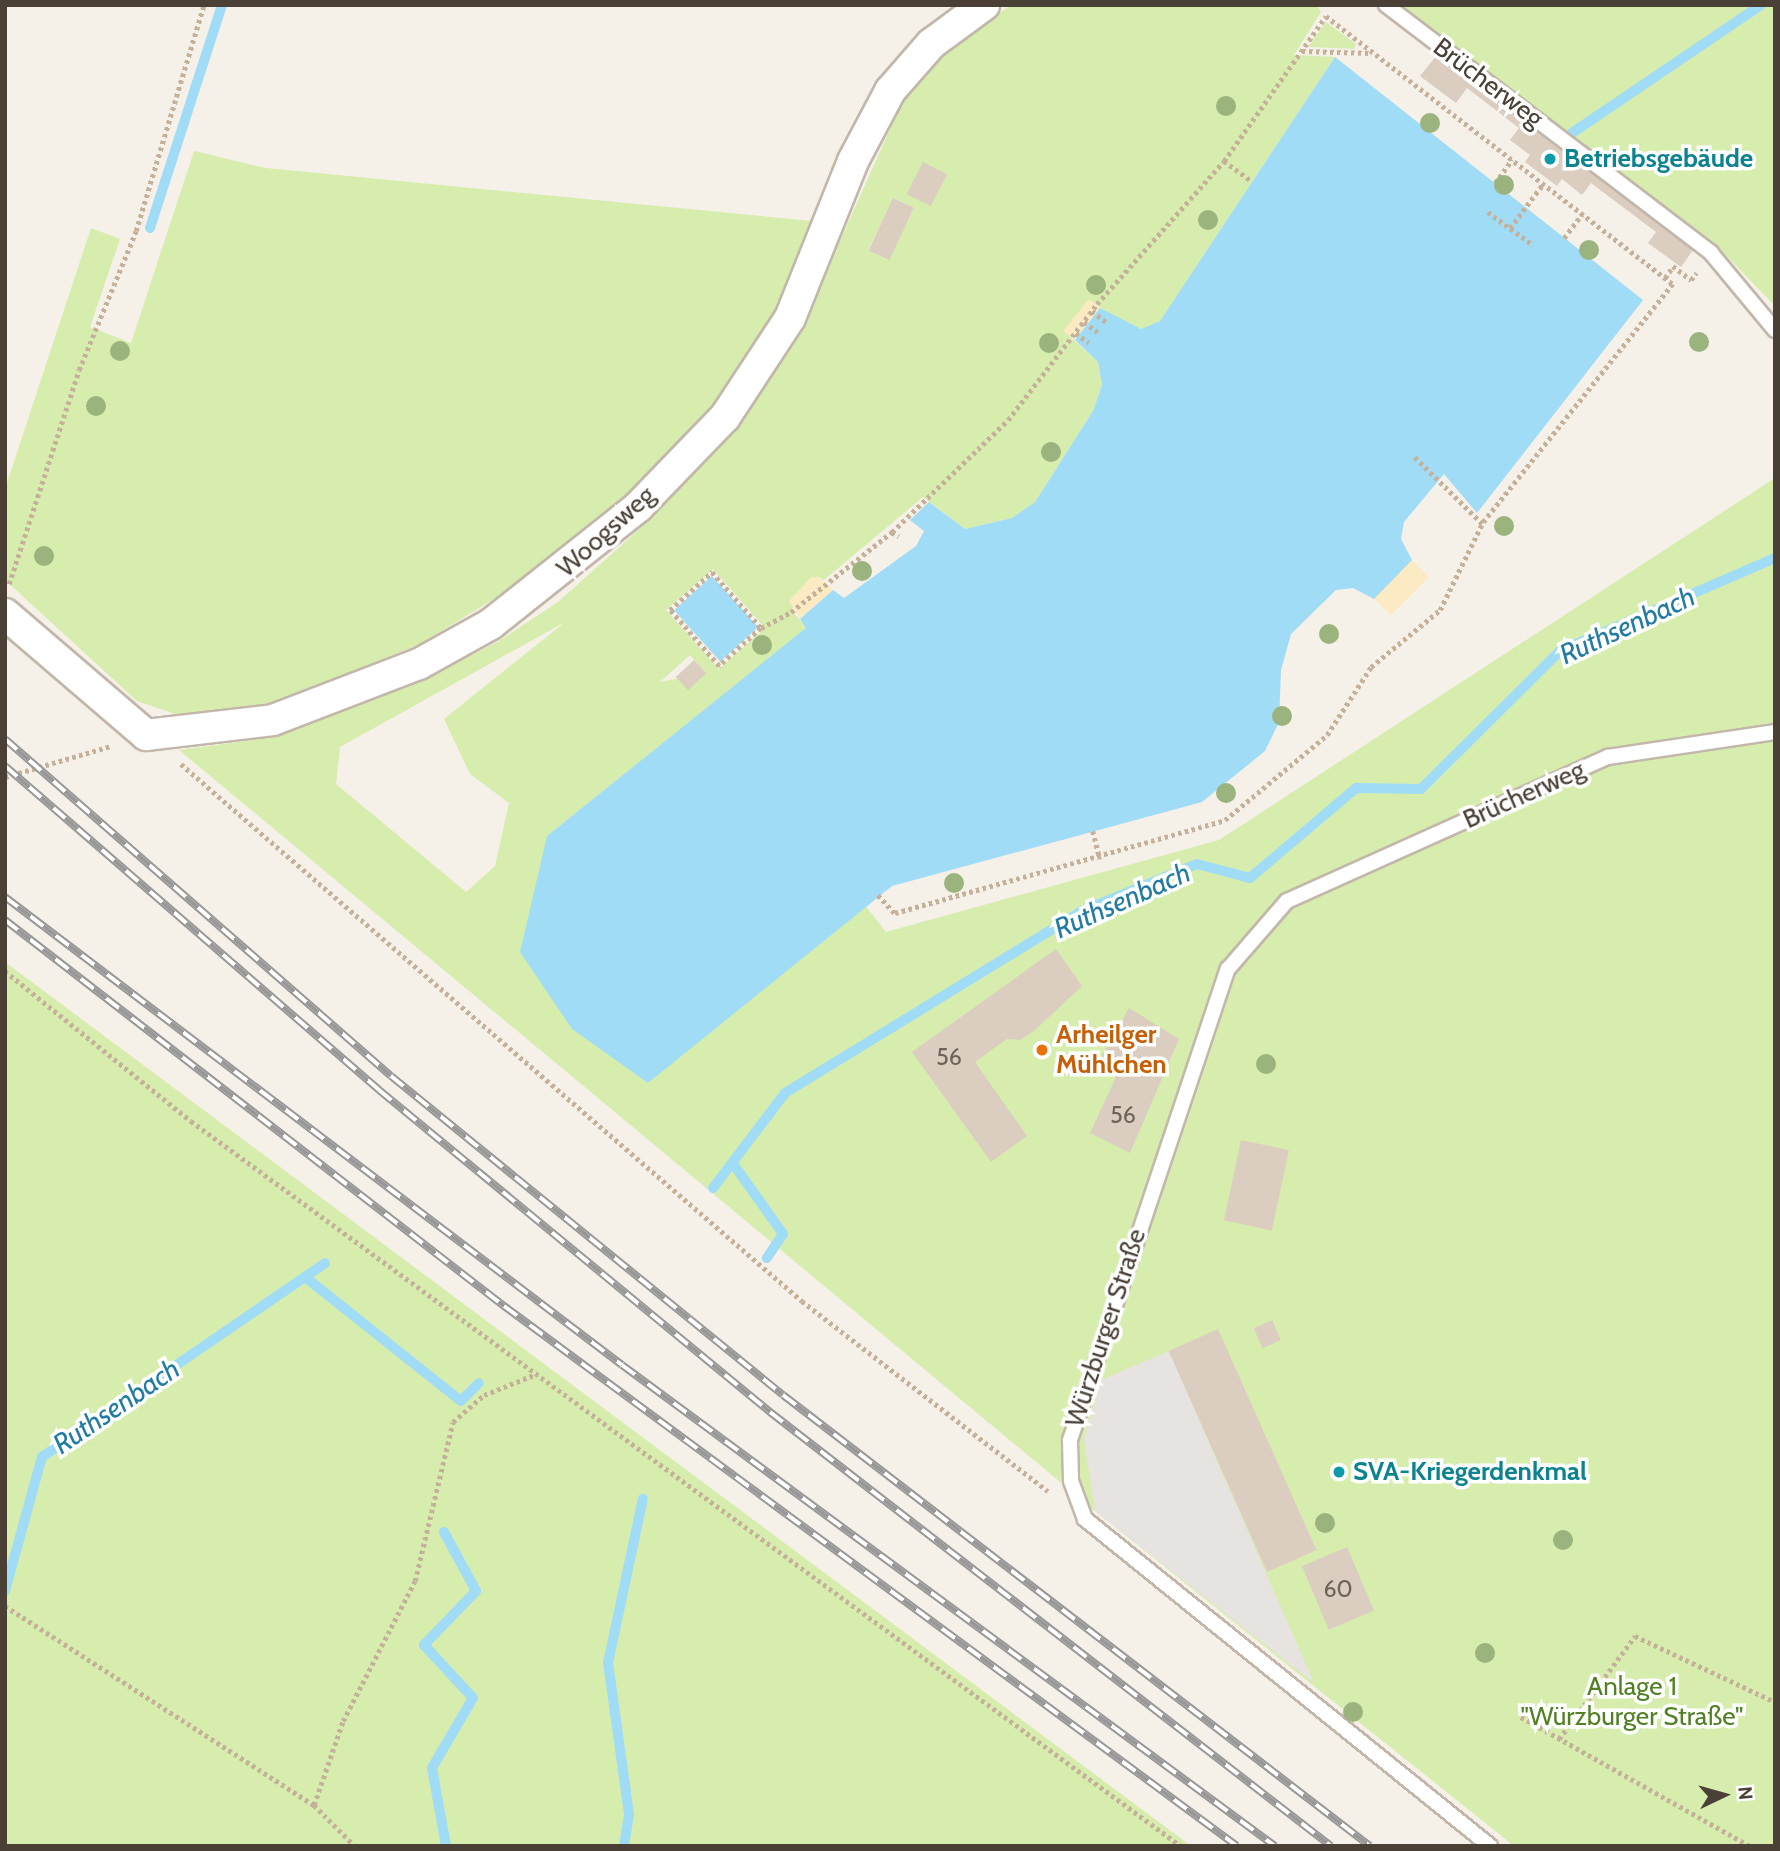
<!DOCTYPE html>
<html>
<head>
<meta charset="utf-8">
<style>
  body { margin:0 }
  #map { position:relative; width:1780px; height:1851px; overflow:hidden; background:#f5f0e8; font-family:Cabin,sans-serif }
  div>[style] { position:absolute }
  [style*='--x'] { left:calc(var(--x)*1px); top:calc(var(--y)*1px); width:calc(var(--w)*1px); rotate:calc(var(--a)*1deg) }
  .green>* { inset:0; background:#d7edae }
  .sand>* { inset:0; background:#fceac2; transform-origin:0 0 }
  .parking>* { inset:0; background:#e6e3e0 }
  .water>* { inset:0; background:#a0dcf6; transform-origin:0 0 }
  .stream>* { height:10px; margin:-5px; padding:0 5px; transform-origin:5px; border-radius:5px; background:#a0dcf6 }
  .building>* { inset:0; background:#dbcdbf; transform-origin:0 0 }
  .path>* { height:4.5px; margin-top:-2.25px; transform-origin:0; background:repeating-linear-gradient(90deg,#c5b19a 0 3.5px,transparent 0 7px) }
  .roads { filter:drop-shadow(2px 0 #c2b7aa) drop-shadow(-2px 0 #c2b7aa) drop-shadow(0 2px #c2b7aa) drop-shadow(0 -2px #c2b7aa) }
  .lane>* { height:14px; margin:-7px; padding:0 7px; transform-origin:7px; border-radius:7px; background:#fff }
  .street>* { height:30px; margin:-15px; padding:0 15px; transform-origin:15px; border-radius:15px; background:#fff }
  .rail>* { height:8px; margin-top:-4px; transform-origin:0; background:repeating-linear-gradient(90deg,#fff 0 16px,#989898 0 32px); box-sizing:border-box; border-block:2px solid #989898 }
  .trees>* { width:20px; height:20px; margin:-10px; border-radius:50%; background:#9bb37c }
  .dots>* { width:19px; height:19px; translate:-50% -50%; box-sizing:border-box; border:4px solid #fff; border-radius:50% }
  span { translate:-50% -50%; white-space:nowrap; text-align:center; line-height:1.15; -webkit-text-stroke:7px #fff; paint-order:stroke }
  .number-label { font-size:23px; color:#6e6358 }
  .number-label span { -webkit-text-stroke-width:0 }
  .street-label { font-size:26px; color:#4a4036 }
  .culture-label { font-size:26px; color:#0d838f; font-weight:700 }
  .left { translate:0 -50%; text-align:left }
  .food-label { font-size:26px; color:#c56008; font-weight:700 }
  .park-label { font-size:26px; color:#518123 }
  .water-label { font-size:28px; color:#227ba5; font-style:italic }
  .frame { position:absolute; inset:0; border:7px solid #4a4036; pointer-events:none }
  .north { position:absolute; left:1689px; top:1760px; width:70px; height:70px; -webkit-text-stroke:5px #fff; paint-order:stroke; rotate:85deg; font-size:19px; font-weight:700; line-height:28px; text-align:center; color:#4a4036 }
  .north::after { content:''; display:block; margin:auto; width:24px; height:32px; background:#4a4036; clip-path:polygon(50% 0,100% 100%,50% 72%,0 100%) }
</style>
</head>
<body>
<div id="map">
  <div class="green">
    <i style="clip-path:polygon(evenodd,1012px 5px,1317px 5px,1321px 12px,1294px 55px,1335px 57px,1160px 321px,1141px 329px,1127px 325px,1089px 300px,1065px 332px,1098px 362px,1102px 384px,1093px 411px,1035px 502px,1012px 518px,965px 529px,923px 497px,824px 580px,819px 577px,791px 610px,807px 628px,547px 836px,648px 1083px,864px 904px,886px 932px,1219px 840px,1775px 478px,1775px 1846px,1514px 1846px,1095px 1511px,179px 750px,274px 737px,426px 679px,499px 641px,558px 602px,644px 525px,624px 500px,535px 574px,418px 645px,278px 701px,215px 716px,178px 715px,137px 701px,5px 580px,5px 489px,91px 228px,120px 239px,90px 327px,131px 343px,194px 151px,266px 168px,812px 221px,777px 313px,751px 358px,775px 371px,796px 339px,904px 98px,964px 34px,1012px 5px,894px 198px,914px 208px,888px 260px,868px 250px,894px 198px,1012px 5px,713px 569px,765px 628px,719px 669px,666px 610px,713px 569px,1012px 5px,565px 622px,444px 719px,470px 774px,509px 803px,495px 866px,466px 892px,336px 784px,340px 747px,565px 622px,1012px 5px,690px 655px,705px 673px,660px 682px,690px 655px)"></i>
    <i style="clip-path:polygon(1401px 5px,1775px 5px,1775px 306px,1713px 242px)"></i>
    <i style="clip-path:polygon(1326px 22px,1356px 44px,1354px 49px,1308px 47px)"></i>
    <i style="clip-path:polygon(5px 962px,1191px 1846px,5px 1846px)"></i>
  </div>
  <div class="sand">
    <i style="left:1089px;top:299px;width:14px;height:41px;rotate:39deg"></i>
    <i style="left:1412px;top:560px;width:24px;height:54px;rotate:45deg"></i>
    <i style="clip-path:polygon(811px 577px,819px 577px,833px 590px,800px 619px,789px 601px)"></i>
  </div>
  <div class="parking">
    <i style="clip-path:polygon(1169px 1351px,1314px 1683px,1095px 1511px,1084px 1439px,1101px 1380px)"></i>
  </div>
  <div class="water">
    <i style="clip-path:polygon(1335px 57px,1643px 300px,1477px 513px,1444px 474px,1404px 522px,1401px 539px,1412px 560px,1374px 599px,1353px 588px,1336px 590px,1291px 634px,1281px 670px,1279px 722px,1265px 751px,1202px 802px,892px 886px,648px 1083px,572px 1029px,520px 952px,547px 836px,806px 628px,800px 619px,833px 590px,844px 598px,916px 546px,924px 531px,910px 520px,929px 502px,965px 529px,1012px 518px,1035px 502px,1093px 411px,1102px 385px,1098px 362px,1075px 340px,1100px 308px,1141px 329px,1160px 321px)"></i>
    <i style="left:712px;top:576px;width:69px;height:51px;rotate:48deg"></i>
  </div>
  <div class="stream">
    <i style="--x:1572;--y:133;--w:228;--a:-34.1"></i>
    <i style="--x:150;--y:228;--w:234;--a:-72.1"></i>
    <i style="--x:734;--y:1165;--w:85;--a:54.6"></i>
    <i style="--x:783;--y:1234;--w:29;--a:124"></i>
    <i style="--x:713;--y:1188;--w:119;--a:-52.8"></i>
    <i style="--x:785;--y:1093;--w:346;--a:-31.5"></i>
    <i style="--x:1080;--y:912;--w:126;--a:-22.3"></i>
    <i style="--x:1197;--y:864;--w:55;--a:14.8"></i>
    <i style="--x:1250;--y:878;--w:139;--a:-40.3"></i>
    <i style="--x:1356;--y:788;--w:65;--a:0.9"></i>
    <i style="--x:1421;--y:789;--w:196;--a:-44.8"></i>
    <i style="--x:1560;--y:651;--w:234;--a:-23.4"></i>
    <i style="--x:305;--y:1277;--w:199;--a:38.5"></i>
    <i style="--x:461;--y:1401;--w:25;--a:-45"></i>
    <i style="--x:444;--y:1532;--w:67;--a:61.5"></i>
    <i style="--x:476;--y:1591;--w:75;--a:133.9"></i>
    <i style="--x:424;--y:1645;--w:72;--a:47.2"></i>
    <i style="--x:473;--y:1698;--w:81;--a:120.4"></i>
    <i style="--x:432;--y:1768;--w:79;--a:79.8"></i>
    <i style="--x:5;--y:1591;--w:139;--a:-74.6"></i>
    <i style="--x:42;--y:1457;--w:343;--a:-34.4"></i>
    <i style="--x:624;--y:1846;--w:32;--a:-81"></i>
    <i style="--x:629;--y:1814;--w:152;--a:-97.9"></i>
    <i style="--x:608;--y:1663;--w:168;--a:-78"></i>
  </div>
  <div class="building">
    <i style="clip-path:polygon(1436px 56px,1693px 250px,1681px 267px,1648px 243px,1656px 232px,1591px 183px,1582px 195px,1562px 179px,1557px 186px,1525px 162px,1530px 155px,1510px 140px,1519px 128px,1467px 88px,1456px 103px,1420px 76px)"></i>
    <i style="left:923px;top:162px;width:27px;height:36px;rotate:27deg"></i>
    <i style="left:893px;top:198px;width:23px;height:58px;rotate:25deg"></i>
    <i style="left:694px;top:660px;width:18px;height:25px;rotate:47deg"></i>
    <i style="clip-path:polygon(1056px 949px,1082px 986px,1035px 1030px,1020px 1040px,1007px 1039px,975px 1062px,1027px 1136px,991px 1162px,912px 1052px)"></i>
    <i style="clip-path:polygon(1129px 1008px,1179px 1039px,1130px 1153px,1090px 1133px,1116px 1077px,1097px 1064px)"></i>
    <i style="left:1241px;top:1140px;width:49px;height:82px;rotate:12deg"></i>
    <i style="left:1272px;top:1320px;width:22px;height:20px;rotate:66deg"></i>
    <i style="left:1218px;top:1329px;width:242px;height:54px;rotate:66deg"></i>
    <i style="left:1347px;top:1547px;width:69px;height:49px;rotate:67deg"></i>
  </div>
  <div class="path">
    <i style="--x:1302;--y:51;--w:70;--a:1.6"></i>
    <i style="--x:1224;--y:161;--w:34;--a:36"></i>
    <i style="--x:1495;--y:183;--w:29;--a:-54"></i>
    <i style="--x:1488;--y:212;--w:56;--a:36.3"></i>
    <i style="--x:1510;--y:228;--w:55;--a:-53.1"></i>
    <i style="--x:1564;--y:238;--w:30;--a:-53"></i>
    <i style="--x:1665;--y:278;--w:14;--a:-56"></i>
    <i style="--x:1673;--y:266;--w:23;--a:38"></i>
    <i style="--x:1691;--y:280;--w:9;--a:-54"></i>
    <i style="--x:1092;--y:311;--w:18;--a:38"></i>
    <i style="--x:1084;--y:322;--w:17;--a:36"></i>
    <i style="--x:1076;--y:333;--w:16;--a:38"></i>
    <i style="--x:892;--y:532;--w:8;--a:30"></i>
    <i style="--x:712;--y:572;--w:74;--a:48.8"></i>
    <i style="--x:761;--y:628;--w:57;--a:137.9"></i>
    <i style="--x:719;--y:666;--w:74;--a:-131.2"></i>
    <i style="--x:670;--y:610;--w:57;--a:-42.1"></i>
    <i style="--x:9;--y:584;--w:225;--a:-71.9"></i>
    <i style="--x:79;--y:370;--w:150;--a:-67.7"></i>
    <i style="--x:136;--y:231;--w:236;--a:-73.3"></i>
    <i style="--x:761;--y:628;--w:34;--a:-28"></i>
    <i style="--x:791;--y:612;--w:129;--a:-38.4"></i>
    <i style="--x:892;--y:532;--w:161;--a:-44"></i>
    <i style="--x:1008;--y:420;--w:146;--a:-52.5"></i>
    <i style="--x:1097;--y:304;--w:191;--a:-48.4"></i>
    <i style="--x:1224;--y:161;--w:177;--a:-54.9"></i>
    <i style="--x:1326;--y:16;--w:438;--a:37.7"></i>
    <i style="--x:1673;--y:284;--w:307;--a:128.5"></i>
    <i style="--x:1482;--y:524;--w:95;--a:-135.4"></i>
    <i style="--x:181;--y:764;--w:821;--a:40.85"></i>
    <i style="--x:802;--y:1301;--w:311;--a:37.7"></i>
    <i style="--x:5;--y:777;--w:110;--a:-16.3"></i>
    <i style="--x:1093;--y:831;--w:29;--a:76"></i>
    <i style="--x:878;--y:895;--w:25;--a:47"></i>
    <i style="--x:895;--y:913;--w:343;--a:-15.7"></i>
    <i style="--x:1225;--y:820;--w:133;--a:-39.8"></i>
    <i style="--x:1327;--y:735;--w:81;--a:-57.1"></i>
    <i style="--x:1371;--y:667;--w:89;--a:-39.6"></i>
    <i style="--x:1440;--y:610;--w:96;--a:-64"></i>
    <i style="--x:5;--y:971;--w:239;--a:38.9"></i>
    <i style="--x:191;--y:1121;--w:1227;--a:36.22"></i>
    <i style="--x:5;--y:1606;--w:368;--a:32.8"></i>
    <i style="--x:314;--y:1805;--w:58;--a:45"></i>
    <i style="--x:1521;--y:1717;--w:263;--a:29.4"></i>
    <i style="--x:1559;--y:1739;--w:128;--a:-53.6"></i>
    <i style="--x:1635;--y:1636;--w:155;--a:25.2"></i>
    <i style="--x:314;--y:1805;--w:89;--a:-71"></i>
    <i style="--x:343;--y:1721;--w:157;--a:-62.8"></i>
    <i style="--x:415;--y:1581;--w:163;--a:-76.6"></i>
    <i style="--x:453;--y:1422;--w:41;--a:-41.1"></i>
    <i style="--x:484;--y:1395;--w:54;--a:-21.8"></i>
  </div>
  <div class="roads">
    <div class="lane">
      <i style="--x:1386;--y:5;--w:409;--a:37.3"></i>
      <i style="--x:1711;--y:253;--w:100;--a:50.3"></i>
      <i style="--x:1490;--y:1846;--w:521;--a:-141.08"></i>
      <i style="--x:1085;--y:1519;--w:40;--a:-110.2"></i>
      <i style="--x:1071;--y:1481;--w:41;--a:-91.4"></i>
      <i style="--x:1070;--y:1440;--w:497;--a:-71.5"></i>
      <i style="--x:1228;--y:969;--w:90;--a:-49.1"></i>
      <i style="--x:1287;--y:901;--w:352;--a:-24.2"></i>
      <i style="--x:1608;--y:757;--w:169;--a:-8.5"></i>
    </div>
    <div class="street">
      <i style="--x:5;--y:614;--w:186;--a:40.6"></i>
      <i style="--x:146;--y:735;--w:128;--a:-6.7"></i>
      <i style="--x:273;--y:720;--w:156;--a:-21"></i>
      <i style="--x:419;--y:664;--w:82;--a:-29.1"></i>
      <i style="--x:491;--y:624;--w:188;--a:-38.5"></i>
      <i style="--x:638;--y:507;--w:125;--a:-46"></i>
      <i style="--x:725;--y:417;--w:118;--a:-56.7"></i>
      <i style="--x:790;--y:318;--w:169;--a:-68.1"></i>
      <i style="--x:853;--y:161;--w:79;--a:-62.1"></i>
      <i style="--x:890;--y:91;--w:62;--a:-48.9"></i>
      <i style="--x:931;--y:44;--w:66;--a:-36.3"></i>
    </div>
  </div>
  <div class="rail">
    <i style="--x:5;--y:739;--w:512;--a:41.12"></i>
    <i style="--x:391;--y:1076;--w:505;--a:39.14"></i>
    <i style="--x:783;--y:1395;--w:740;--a:37.54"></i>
    <i style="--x:5;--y:766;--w:495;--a:40.9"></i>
    <i style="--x:379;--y:1090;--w:507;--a:39.47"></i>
    <i style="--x:770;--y:1412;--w:709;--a:37.73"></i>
    <i style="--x:5;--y:897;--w:774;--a:37.18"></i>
    <i style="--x:622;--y:1365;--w:811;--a:36.38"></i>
    <i style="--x:5;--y:920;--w:631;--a:37.72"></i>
    <i style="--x:504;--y:1306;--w:910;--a:36.38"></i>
  </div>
  <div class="trees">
    <i style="left:1226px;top:106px"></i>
    <i style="left:1430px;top:123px"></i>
    <i style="left:1504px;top:185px"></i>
    <i style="left:1208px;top:220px"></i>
    <i style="left:1589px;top:250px"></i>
    <i style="left:1096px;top:285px"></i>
    <i style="left:1699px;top:342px"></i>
    <i style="left:1049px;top:343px"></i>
    <i style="left:120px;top:351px"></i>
    <i style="left:96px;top:406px"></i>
    <i style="left:1051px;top:452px"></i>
    <i style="left:1504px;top:526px"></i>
    <i style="left:44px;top:556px"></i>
    <i style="left:862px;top:571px"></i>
    <i style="left:1329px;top:634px"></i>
    <i style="left:762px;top:645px"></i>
    <i style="left:1282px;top:716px"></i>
    <i style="left:1226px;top:793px"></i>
    <i style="left:954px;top:883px"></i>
    <i style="left:1266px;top:1064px"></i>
    <i style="left:1325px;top:1523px"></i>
    <i style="left:1563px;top:1540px"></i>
    <i style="left:1485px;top:1653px"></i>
    <i style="left:1353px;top:1712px"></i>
  </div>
  <div class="dots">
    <i style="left:1550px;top:159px;background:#0f9aa8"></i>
    <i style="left:1042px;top:1050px;background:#e8710a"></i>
    <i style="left:1339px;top:1472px;background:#0f9aa8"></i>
  </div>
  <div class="number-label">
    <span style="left:949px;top:1057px">56</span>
    <span style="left:1123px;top:1115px">56</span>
    <span style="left:1338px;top:1589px">60</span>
  </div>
  <div class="street-label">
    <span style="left:1488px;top:83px;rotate:37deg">Brücherweg</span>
    <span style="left:606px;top:532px;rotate:-42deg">Woogsweg</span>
    <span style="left:1524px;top:795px;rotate:-24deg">Brücherweg</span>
    <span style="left:1106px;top:1328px;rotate:-72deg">Würzburger Straße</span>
  </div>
  <div class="culture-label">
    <span class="left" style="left:1564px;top:159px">Betriebsgebäude</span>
    <span class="left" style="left:1353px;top:1472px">SVA-Kriegerdenkmal</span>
  </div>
  <div class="food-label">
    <span class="left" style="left:1056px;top:1050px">Arheilger<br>Mühlchen</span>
  </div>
  <div class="park-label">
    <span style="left:1632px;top:1702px">Anlage 1<br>"Würzburger Straße"</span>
  </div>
  <div class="water-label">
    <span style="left:1627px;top:625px;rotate:-25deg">Ruthsenbach</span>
    <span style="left:1122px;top:900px;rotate:-24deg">Ruthsenbach</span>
    <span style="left:116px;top:1406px;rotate:-34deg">Ruthsenbach</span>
  </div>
  <div class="frame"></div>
  <div class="north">N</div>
</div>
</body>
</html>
